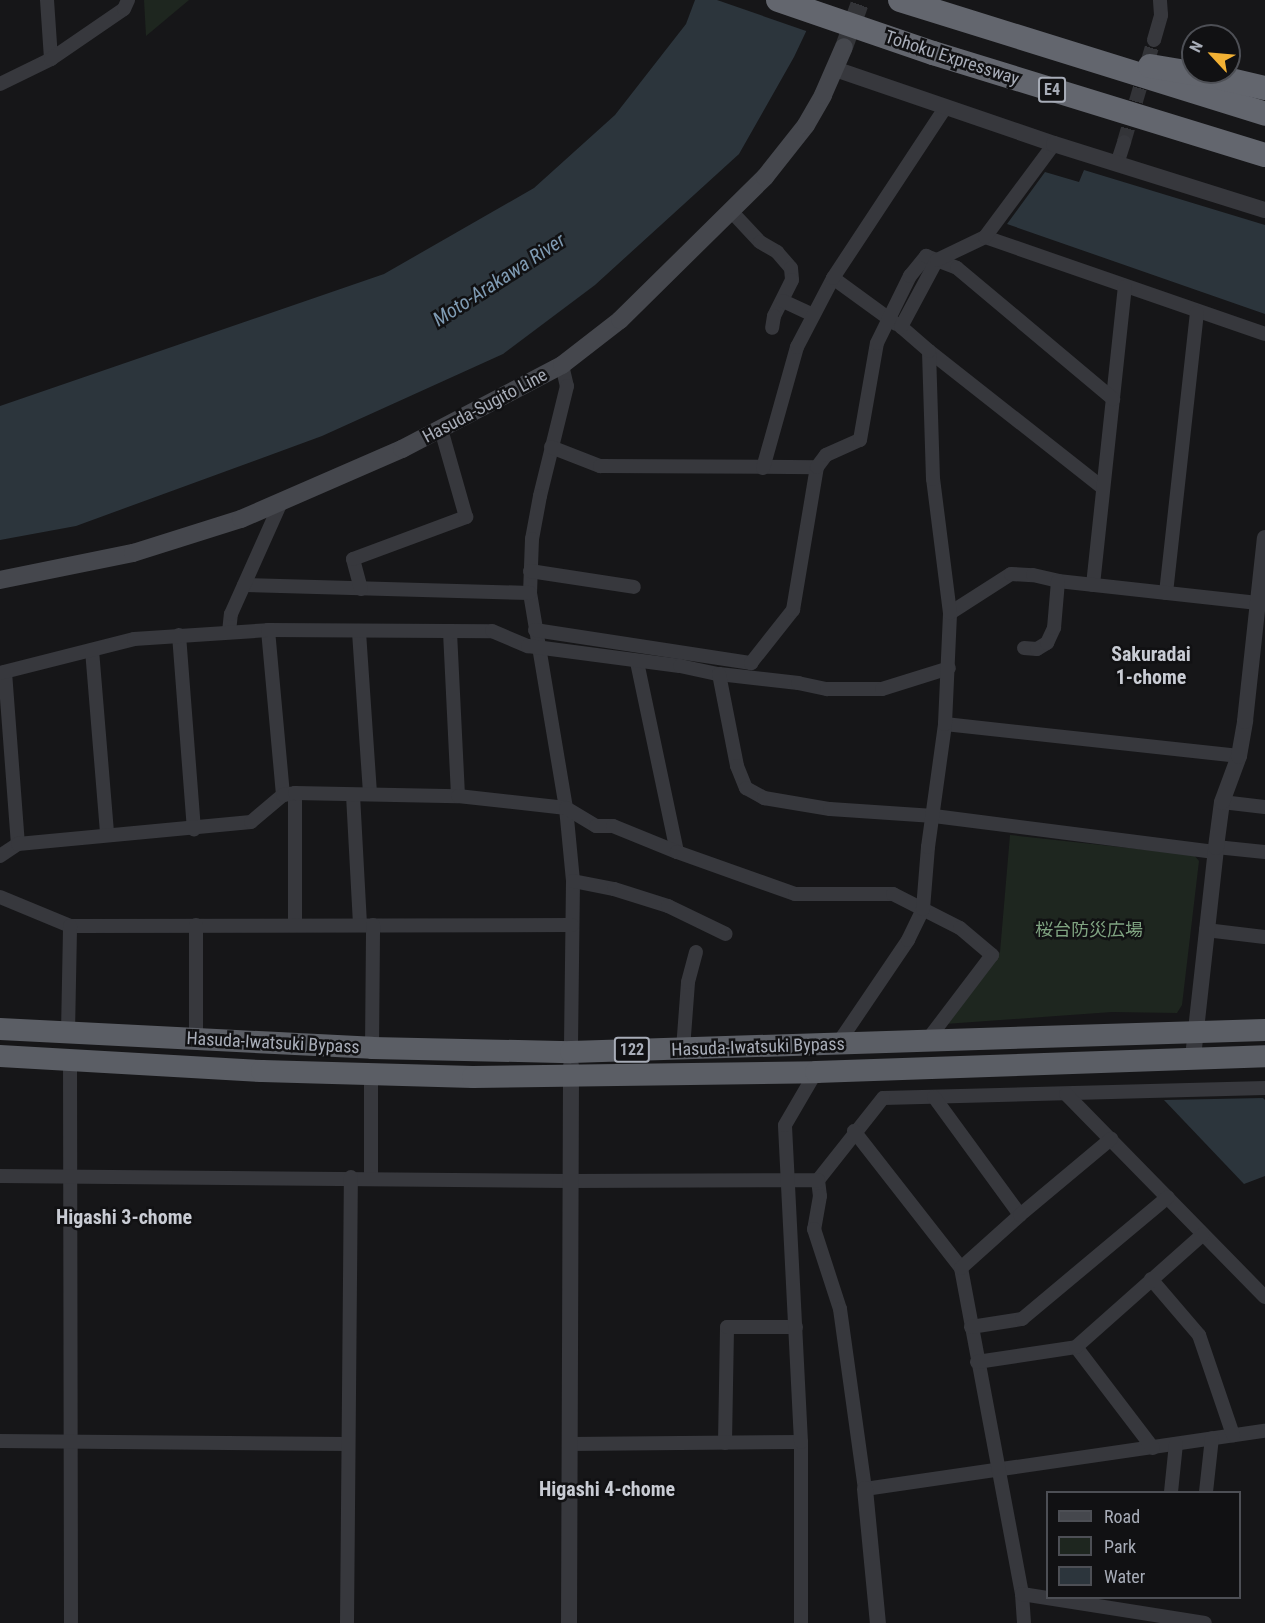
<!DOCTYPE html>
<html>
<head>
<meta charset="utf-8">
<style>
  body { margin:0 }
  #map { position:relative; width:1265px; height:1623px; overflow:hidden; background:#161618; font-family:"Roboto Condensed","Noto Sans JP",sans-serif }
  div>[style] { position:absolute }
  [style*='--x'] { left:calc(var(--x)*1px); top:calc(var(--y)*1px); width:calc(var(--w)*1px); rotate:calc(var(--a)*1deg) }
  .green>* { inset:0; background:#1e261f }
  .water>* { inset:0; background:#2c353c }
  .pier>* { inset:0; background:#161618 }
  .minor-tunnel>* { height:14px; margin-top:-7px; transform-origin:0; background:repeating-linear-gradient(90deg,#333438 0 14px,transparent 0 21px) }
  .secondary-tunnel>* { height:18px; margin-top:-9px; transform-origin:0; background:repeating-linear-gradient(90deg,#333438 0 18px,transparent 0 27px) }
  .minor>* { height:14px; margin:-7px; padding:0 7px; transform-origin:7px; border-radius:7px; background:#37383d }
  .tertiary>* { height:16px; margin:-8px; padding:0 8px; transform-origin:8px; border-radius:8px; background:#37383d }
  .secondary>* { height:18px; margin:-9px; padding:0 9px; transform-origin:9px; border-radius:9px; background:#45474d }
  .trunk>* { height:22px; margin:-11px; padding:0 11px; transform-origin:11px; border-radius:11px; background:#5b5e65 }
  .motorway>* { height:24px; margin:-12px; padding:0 12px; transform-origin:12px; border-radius:12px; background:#63666e }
  span { translate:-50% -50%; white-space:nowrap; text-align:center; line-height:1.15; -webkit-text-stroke:5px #111113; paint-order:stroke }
  .shield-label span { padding:2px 4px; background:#111113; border:2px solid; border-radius:4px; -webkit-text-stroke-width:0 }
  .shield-label { font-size:16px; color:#a8adb8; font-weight:700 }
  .street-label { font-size:18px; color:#a8adb8 }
  .park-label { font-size:18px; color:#7fa381 }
  .water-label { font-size:20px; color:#7f9bb3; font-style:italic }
  .neighbourhood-label { font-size:20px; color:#c9ccd4; font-weight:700 }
  .legend { position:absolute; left:1046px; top:1491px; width:195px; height:108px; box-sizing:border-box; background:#111113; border:2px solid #4d4f55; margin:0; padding:8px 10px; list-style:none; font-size:18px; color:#a8adb8 }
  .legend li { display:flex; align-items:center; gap:12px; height:30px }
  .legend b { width:30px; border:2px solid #4d4f55 }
  .north { position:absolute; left:1181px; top:24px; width:60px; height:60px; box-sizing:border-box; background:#111113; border:2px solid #4d4f55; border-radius:50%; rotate:296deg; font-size:16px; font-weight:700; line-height:24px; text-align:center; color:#a8adb8 }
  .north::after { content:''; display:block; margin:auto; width:21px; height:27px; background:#f2b134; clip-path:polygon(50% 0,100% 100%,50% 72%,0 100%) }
</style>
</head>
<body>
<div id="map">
  <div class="green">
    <i style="clip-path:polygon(144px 0,189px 0,146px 36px)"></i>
    <i style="clip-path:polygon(1010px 835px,1194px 855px,1199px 861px,1182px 1005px,1177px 1013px,1112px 1012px,945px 1024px,1000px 952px)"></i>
  </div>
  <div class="water">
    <i style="clip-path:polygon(695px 0,821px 0,794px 57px,739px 154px,595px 285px,503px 354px,322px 436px,76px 526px,0 540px,0 406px,384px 274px,534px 188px,615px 115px,686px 24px)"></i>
    <i style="clip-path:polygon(1084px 170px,1265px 225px,1265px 314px,1007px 224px,1045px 172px,1079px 182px)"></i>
    <i style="clip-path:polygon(1263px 1098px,1265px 1100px,1265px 1176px,1244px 1184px,1164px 1100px)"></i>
  </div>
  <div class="pier">
    <i style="clip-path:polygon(717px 0,824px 0,809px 32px)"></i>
  </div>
  <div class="minor-tunnel">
    <i style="--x:1124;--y:142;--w:106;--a:-73.6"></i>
  </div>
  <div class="secondary-tunnel">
    <i style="--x:844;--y:47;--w:50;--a:-70.1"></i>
  </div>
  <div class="minor">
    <i style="--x:47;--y:0;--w:59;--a:86.1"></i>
    <i style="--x:1154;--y:40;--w:26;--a:-74"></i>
    <i style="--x:1161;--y:15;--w:15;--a:-94"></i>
    <i style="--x:0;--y:84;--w:57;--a:-26.1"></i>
    <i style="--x:51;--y:59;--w:88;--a:-34.4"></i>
    <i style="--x:124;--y:9;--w:10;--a:-66"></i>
    <i style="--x:1117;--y:164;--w:23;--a:-72"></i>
    <i style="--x:731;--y:211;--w:42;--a:46.9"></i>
    <i style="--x:760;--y:242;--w:20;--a:30"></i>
    <i style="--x:777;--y:252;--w:21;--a:49"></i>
    <i style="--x:791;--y:268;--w:12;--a:85"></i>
    <i style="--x:792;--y:280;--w:40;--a:116.6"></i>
    <i style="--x:774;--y:316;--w:12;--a:99"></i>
    <i style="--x:985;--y:237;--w:296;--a:19.1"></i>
    <i style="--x:833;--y:278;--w:78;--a:36.1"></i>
    <i style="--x:783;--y:301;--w:33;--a:25"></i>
    <i style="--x:929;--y:351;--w:221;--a:38.2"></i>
    <i style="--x:562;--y:365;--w:22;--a:77"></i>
    <i style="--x:567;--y:386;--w:113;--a:103.8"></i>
    <i style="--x:540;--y:496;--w:44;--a:100.5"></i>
    <i style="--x:532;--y:539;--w:54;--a:92.1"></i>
    <i style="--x:530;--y:593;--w:218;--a:80.5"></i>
    <i style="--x:566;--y:808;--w:73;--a:84.5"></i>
    <i style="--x:573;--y:881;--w:171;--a:90.7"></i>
    <i style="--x:551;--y:447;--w:53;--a:21.2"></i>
    <i style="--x:600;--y:466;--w:217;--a:0.3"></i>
    <i style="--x:763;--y:468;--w:126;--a:-74.3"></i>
    <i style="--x:797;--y:347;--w:78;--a:-62.4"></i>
    <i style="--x:833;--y:278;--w:204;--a:-56.6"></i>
    <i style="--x:530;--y:571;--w:105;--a:8.7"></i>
    <i style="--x:244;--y:585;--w:286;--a:1.6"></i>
    <i style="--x:1093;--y:585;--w:300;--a:-83.9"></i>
    <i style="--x:361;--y:589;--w:31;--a:-105"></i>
    <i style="--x:353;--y:559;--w:121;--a:-20.4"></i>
    <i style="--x:466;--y:517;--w:91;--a:-105.9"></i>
    <i style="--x:1166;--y:593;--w:282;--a:-83.7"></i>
    <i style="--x:950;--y:613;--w:72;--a:-32.6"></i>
    <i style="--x:1011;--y:574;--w:22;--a:3"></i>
    <i style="--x:1033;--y:575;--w:26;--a:13"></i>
    <i style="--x:1058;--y:581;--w:201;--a:6.3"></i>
    <i style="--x:268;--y:630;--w:166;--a:84.8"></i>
    <i style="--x:535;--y:630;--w:219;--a:8.7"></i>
    <i style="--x:751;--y:663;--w:68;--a:-51.6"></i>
    <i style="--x:793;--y:610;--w:145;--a:-80.5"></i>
    <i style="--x:817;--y:467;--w:15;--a:-53"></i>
    <i style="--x:826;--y:455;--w:37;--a:-24"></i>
    <i style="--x:860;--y:440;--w:98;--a:-80.1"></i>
    <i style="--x:877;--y:343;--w:75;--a:-63.8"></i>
    <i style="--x:910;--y:276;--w:26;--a:-51"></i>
    <i style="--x:926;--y:256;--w:33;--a:21"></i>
    <i style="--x:957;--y:268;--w:204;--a:40"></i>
    <i style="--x:229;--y:632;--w:18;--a:-84"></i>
    <i style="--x:231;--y:614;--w:123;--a:-65.9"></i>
    <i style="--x:359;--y:632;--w:162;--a:86.1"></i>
    <i style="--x:450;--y:632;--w:164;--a:87.2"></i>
    <i style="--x:179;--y:635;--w:195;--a:85.6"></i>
    <i style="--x:1024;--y:648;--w:13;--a:4"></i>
    <i style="--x:1037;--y:649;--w:12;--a:-31"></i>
    <i style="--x:1047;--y:643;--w:17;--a:-65"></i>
    <i style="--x:1054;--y:628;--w:47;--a:-85.1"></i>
    <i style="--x:92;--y:650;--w:185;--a:85.3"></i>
    <i style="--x:637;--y:662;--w:194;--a:78.1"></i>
    <i style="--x:5;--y:672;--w:172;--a:85.7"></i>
    <i style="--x:0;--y:673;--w:138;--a:-14.2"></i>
    <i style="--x:134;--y:639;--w:134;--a:-3.8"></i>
    <i style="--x:268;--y:630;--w:224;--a:0.3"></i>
    <i style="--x:492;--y:631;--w:39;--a:23"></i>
    <i style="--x:528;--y:646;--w:153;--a:7.5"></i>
    <i style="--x:680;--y:666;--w:40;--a:12"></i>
    <i style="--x:719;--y:674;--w:80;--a:6.5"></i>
    <i style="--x:798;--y:683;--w:30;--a:12"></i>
    <i style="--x:827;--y:689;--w:55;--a:0"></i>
    <i style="--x:882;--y:689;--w:70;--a:-17.4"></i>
    <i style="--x:719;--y:674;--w:94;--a:78.9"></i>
    <i style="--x:737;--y:766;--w:24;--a:68"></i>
    <i style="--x:746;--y:788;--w:21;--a:29"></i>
    <i style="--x:764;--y:798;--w:67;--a:9.5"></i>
    <i style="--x:830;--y:809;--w:104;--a:3.9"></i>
    <i style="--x:934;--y:816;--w:283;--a:7.3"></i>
    <i style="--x:945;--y:724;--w:296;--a:6.2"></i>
    <i style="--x:295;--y:793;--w:132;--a:90"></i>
    <i style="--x:353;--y:795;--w:130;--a:86.9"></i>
    <i style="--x:1222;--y:802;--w:43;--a:6.6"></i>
    <i style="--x:1216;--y:847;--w:49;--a:5.8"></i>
    <i style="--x:0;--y:856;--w:22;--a:-34"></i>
    <i style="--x:18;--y:844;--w:234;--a:-5.4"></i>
    <i style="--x:251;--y:822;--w:42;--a:-40.2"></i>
    <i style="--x:283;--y:795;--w:12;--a:-9"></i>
    <i style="--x:295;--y:793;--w:163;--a:1.1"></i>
    <i style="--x:458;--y:796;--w:109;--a:6.3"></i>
    <i style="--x:566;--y:808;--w:35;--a:31"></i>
    <i style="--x:596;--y:826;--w:17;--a:0"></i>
    <i style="--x:613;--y:826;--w:69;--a:22.1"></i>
    <i style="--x:677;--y:852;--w:125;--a:19.6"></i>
    <i style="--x:795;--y:894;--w:98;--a:0"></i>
    <i style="--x:893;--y:894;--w:75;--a:26.9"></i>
    <i style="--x:960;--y:928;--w:42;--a:40.2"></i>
    <i style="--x:992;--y:955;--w:109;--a:127.2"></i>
    <i style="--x:573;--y:881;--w:42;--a:11"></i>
    <i style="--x:614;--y:889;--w:57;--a:17.5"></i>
    <i style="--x:668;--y:906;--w:64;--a:25.8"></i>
    <i style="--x:0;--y:897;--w:76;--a:22.5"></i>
    <i style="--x:70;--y:926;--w:502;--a:-0.11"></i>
    <i style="--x:196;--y:925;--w:115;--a:90"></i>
    <i style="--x:1206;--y:930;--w:59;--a:6.8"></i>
    <i style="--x:68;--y:1033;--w:107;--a:-88.9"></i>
    <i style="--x:837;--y:1045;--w:127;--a:-55.9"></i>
    <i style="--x:908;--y:940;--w:34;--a:-64"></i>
    <i style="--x:923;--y:909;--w:62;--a:-85.4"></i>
    <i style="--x:928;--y:847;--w:124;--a:-82.1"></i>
    <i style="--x:945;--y:724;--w:111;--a:-87.4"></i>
    <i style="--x:950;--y:613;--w:135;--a:-97.2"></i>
    <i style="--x:933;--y:479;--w:128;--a:-91.8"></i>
    <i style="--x:929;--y:351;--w:37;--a:-139"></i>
    <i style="--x:901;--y:327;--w:76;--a:-61.8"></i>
    <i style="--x:937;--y:260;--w:53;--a:-25.6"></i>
    <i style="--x:985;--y:237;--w:116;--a:-53.4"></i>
    <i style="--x:372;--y:1048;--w:123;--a:-89.5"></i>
    <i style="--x:683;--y:1049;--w:67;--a:-85.7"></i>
    <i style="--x:688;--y:982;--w:31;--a:-75"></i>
    <i style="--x:70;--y:1059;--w:564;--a:89.9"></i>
    <i style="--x:371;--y:1075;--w:103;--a:90"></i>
    <i style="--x:1265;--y:1088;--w:382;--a:178.5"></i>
    <i style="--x:883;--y:1098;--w:105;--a:128.4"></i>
    <i style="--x:818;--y:1180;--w:16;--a:83"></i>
    <i style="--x:820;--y:1196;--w:34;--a:100"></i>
    <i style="--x:814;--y:1229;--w:84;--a:72"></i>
    <i style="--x:840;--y:1309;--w:182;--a:82.1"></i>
    <i style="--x:865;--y:1489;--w:404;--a:-8.3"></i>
    <i style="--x:1066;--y:1094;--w:284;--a:45.6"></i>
    <i style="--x:934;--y:1097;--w:146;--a:53.9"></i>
    <i style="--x:854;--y:1131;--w:174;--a:52"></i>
    <i style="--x:961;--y:1268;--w:332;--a:79.4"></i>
    <i style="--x:1022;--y:1594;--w:29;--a:86"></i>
    <i style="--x:0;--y:1176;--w:570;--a:0.5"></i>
    <i style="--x:570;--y:1181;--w:248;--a:-0.2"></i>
    <i style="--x:961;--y:1268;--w:79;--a:-41.9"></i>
    <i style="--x:1020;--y:1215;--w:119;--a:-39.9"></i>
    <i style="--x:1151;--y:1279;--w:74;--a:49.4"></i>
    <i style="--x:1199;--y:1335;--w:106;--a:71.2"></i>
    <i style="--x:971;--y:1327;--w:52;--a:-8.9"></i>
    <i style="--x:1022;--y:1319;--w:190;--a:-39.9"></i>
    <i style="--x:1076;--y:1347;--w:127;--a:52.7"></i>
    <i style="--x:977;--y:1362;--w:100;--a:-8.6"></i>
    <i style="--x:1076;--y:1347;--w:169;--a:-41.6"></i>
    <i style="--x:0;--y:1441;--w:348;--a:0.5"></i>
    <i style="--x:725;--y:1443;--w:116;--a:-89"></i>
    <i style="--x:727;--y:1327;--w:69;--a:0"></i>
    <i style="--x:569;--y:1444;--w:232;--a:-0.5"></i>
    <i style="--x:1171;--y:1492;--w:48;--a:-84.1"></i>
    <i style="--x:1206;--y:1492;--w:54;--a:-83.7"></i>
    <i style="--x:1022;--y:1594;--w:185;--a:9"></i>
    <i style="--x:347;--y:1623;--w:446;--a:-89.5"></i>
    <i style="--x:801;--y:1623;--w:181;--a:-90"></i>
    <i style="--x:801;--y:1442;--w:317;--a:-92.9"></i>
    <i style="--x:785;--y:1125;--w:61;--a:-59.7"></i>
  </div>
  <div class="tertiary">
    <i style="--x:835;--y:69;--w:231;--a:18.9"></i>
    <i style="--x:1054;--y:144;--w:221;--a:17.4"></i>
    <i style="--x:1193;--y:1057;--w:211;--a:-83.7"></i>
    <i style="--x:1216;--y:847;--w:45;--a:-82.4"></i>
    <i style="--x:1222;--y:802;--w:49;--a:-69.7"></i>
    <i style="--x:1239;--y:756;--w:36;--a:-80"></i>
    <i style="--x:1245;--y:721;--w:184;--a:-83.8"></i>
    <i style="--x:865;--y:1489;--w:135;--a:84.5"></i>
    <i style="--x:569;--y:1623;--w:557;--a:-89.79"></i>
  </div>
  <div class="secondary">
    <i style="--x:0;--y:580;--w:136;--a:-11.5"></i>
    <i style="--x:133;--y:553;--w:113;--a:-17.5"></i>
    <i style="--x:241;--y:519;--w:176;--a:-23.5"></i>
    <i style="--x:402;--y:449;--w:181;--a:-27.7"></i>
    <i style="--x:562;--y:365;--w:73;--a:-37.8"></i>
    <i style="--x:620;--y:320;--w:204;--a:-44.6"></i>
    <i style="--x:765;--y:177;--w:66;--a:-51.7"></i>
    <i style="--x:806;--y:125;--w:34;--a:-60"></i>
    <i style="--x:823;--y:95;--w:52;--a:-66.4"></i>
  </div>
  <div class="trunk">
    <i style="--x:0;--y:1029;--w:372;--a:2.9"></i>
    <i style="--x:372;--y:1048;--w:199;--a:1.2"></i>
    <i style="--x:571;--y:1052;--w:694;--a:-1.82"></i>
    <i style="--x:0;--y:1056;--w:262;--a:3.3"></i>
    <i style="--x:262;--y:1071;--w:211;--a:1.6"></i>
    <i style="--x:473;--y:1077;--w:343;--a:-0.8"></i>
    <i style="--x:816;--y:1072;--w:449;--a:-2"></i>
  </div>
  <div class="motorway">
    <i style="--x:778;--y:0;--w:164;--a:18.9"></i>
    <i style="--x:933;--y:53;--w:347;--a:17.1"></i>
    <i style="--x:900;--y:0;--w:382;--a:17.3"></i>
    <i style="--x:1150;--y:66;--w:73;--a:9.5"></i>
    <i style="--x:1222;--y:78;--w:44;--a:13.1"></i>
  </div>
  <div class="shield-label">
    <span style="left:1052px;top:90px">E4</span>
    <span style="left:632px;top:1050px">122</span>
  </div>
  <div class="street-label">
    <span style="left:952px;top:58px;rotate:18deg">Tohoku Expressway</span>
    <span style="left:485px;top:406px;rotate:-28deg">Hasuda-Sugito Line</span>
    <span style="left:273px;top:1043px;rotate:3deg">Hasuda-Iwatsuki Bypass</span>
    <span style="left:758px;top:1047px;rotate:-2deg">Hasuda-Iwatsuki Bypass</span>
  </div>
  <div class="park-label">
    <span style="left:1089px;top:930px">桜台防災広場</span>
  </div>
  <div class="water-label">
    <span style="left:499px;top:280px;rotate:-33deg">Moto-Arakawa River</span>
  </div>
  <div class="neighbourhood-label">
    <span style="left:1151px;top:666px">Sakuradai<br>1-chome</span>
    <span style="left:124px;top:1217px">Higashi 3-chome</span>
    <span style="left:607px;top:1489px">Higashi 4-chome</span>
  </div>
  <ul class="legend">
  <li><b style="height:8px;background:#45474d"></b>Road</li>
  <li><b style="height:16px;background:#1e261f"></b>Park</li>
  <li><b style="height:16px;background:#2c353c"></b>Water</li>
  </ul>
  <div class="north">N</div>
</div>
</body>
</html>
